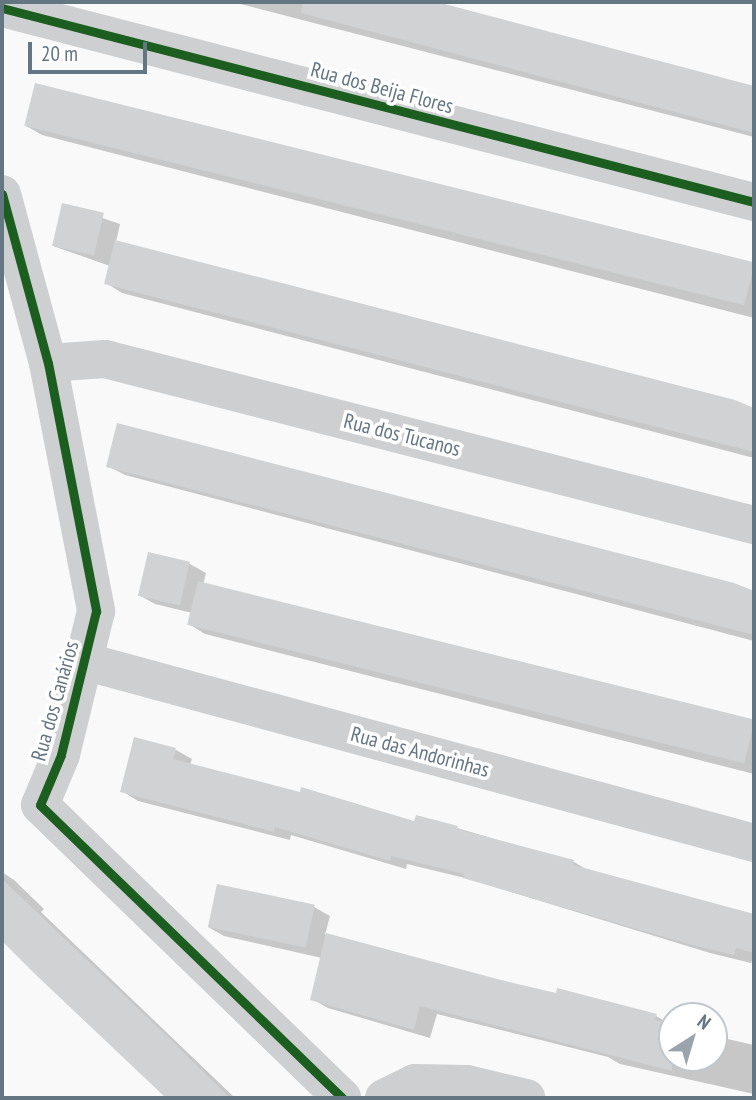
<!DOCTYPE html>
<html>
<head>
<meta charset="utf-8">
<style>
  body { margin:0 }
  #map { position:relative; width:756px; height:1100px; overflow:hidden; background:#f9f9f9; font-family:"PT Sans Narrow",sans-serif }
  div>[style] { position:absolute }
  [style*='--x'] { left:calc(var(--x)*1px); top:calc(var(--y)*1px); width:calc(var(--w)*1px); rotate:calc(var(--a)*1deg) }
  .shadow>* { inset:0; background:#0003 }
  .building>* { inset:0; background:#d0d2d3; transform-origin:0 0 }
  .street>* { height:38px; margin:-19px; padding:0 19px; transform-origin:19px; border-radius:19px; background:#cecfd0 }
  .cycleway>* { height:9px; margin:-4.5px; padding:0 4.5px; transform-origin:4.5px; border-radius:4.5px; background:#1b5e20 }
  span { translate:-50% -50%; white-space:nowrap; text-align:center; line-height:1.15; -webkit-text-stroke:7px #fff; paint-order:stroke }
  .street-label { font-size:21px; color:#657683 }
  .frame { position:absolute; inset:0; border:4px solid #657683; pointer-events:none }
  .north { position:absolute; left:658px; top:1002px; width:70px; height:70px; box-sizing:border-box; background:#fff; border:2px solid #c1c8cd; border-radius:50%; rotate:37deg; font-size:19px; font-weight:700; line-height:28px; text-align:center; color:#657683 }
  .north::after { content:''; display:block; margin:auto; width:24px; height:32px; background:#99a4ac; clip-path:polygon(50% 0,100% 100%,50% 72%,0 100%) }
  .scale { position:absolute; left:28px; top:42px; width:119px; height:32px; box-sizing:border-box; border:4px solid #657683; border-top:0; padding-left:9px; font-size:21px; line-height:24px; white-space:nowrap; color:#657683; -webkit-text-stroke:5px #fff; paint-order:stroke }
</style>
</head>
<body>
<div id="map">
  <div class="shadow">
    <i style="clip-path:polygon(233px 2px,421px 2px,754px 88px,754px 137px)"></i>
    <i style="clip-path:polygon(37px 85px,754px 269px,754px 318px,42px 135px,26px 126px)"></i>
    <i style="clip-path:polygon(64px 205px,120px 224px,116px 242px,754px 409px,754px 458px,122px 293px,106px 283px,110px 266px,53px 246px)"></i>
    <i style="clip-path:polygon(118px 425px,754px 592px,754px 641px,125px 475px,108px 466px)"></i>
    <i style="clip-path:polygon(149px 554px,190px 564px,206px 573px,203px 585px,754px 726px,754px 774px,205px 634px,189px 624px,192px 613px,155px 604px,139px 595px)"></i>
    <i style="clip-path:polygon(176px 750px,192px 759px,190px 765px,415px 823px,457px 828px,574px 862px,589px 871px,754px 916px,754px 957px,751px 963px,710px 953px,469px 879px,407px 864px,406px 869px,291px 835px,290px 840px,138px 801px,122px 791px)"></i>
    <i style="clip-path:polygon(2px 872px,14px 880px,44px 909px,41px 912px,235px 1098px,168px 1098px,83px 1017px,2px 934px)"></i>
    <i style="clip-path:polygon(314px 907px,330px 916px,325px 935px,500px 982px,656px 1016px,672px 1025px,672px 1058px,714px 1058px,714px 1036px,754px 1045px,754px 1094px,620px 1064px,608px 1057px,437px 1014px,430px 1038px,328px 1008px,312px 999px,322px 958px,224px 936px,208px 927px)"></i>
  </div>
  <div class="building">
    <i style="clip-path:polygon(303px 2px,437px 2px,754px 86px,754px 133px,301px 13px)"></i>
    <i style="left:35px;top:83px;width:742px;height:44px;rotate:14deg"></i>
    <i style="left:62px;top:203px;width:43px;height:44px;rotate:13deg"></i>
    <i style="clip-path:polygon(115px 240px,735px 400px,754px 408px,754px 452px,104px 284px)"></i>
    <i style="clip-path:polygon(117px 423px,734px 583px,754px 591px,754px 635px,106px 467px)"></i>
    <i style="left:148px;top:552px;width:43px;height:45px;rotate:13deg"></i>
    <i style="left:198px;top:581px;width:574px;height:45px;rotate:14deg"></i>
    <i style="clip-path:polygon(134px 737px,176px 748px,173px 759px,300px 792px,301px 787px,414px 821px,416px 815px,458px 826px,457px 829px,574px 860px,573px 865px,754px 914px,754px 953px,736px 948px,734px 955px,692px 945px,463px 878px,464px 874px,391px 856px,390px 861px,275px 827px,274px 832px,120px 792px)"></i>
    <i style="clip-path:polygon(2px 879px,169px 1038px,230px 1098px,166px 1098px,36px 975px,2px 941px)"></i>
    <i style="left:217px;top:884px;width:100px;height:44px;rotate:12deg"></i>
    <i style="clip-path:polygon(326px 933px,501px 980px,556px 993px,557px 988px,657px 1014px,655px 1020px,672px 1025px,672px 1071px,420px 1006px,414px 1030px,310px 1000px)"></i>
  </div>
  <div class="street">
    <i style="--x:2;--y:8;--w:777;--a:14.47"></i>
    <i style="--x:2;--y:194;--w:175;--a:74.8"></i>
    <i style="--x:48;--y:363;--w:253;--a:79"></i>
    <i style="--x:96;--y:611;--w:148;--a:103.7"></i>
    <i style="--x:61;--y:755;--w:54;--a:112.8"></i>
    <i style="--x:40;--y:805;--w:421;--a:44.1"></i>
    <i style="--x:48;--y:363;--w:57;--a:-4"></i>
    <i style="--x:105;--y:359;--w:670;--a:14.35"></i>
    <i style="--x:87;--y:662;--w:691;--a:15.18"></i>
    <i style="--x:384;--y:1098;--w:34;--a:-26"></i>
    <i style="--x:415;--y:1083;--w:52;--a:1.1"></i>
    <i style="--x:467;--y:1084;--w:61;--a:13.3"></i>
  </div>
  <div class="cycleway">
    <i style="--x:2;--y:8;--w:777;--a:14.47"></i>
    <i style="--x:2;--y:194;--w:175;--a:74.8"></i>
    <i style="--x:48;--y:363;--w:253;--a:79"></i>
    <i style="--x:96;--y:611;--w:148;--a:103.7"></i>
    <i style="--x:61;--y:755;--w:54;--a:112.8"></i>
    <i style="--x:40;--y:805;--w:421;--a:44.1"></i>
  </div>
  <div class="street-label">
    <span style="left:382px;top:88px;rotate:15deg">Rua dos Beija Flores</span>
    <span style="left:402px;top:435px;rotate:14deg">Rua dos Tucanos</span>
    <span style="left:55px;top:701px;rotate:-74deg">Rua dos Canários</span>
    <span style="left:420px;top:752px;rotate:15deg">Rua das Andorinhas</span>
  </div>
  <div class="frame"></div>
  <div class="north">N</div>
  <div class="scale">20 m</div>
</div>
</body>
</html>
